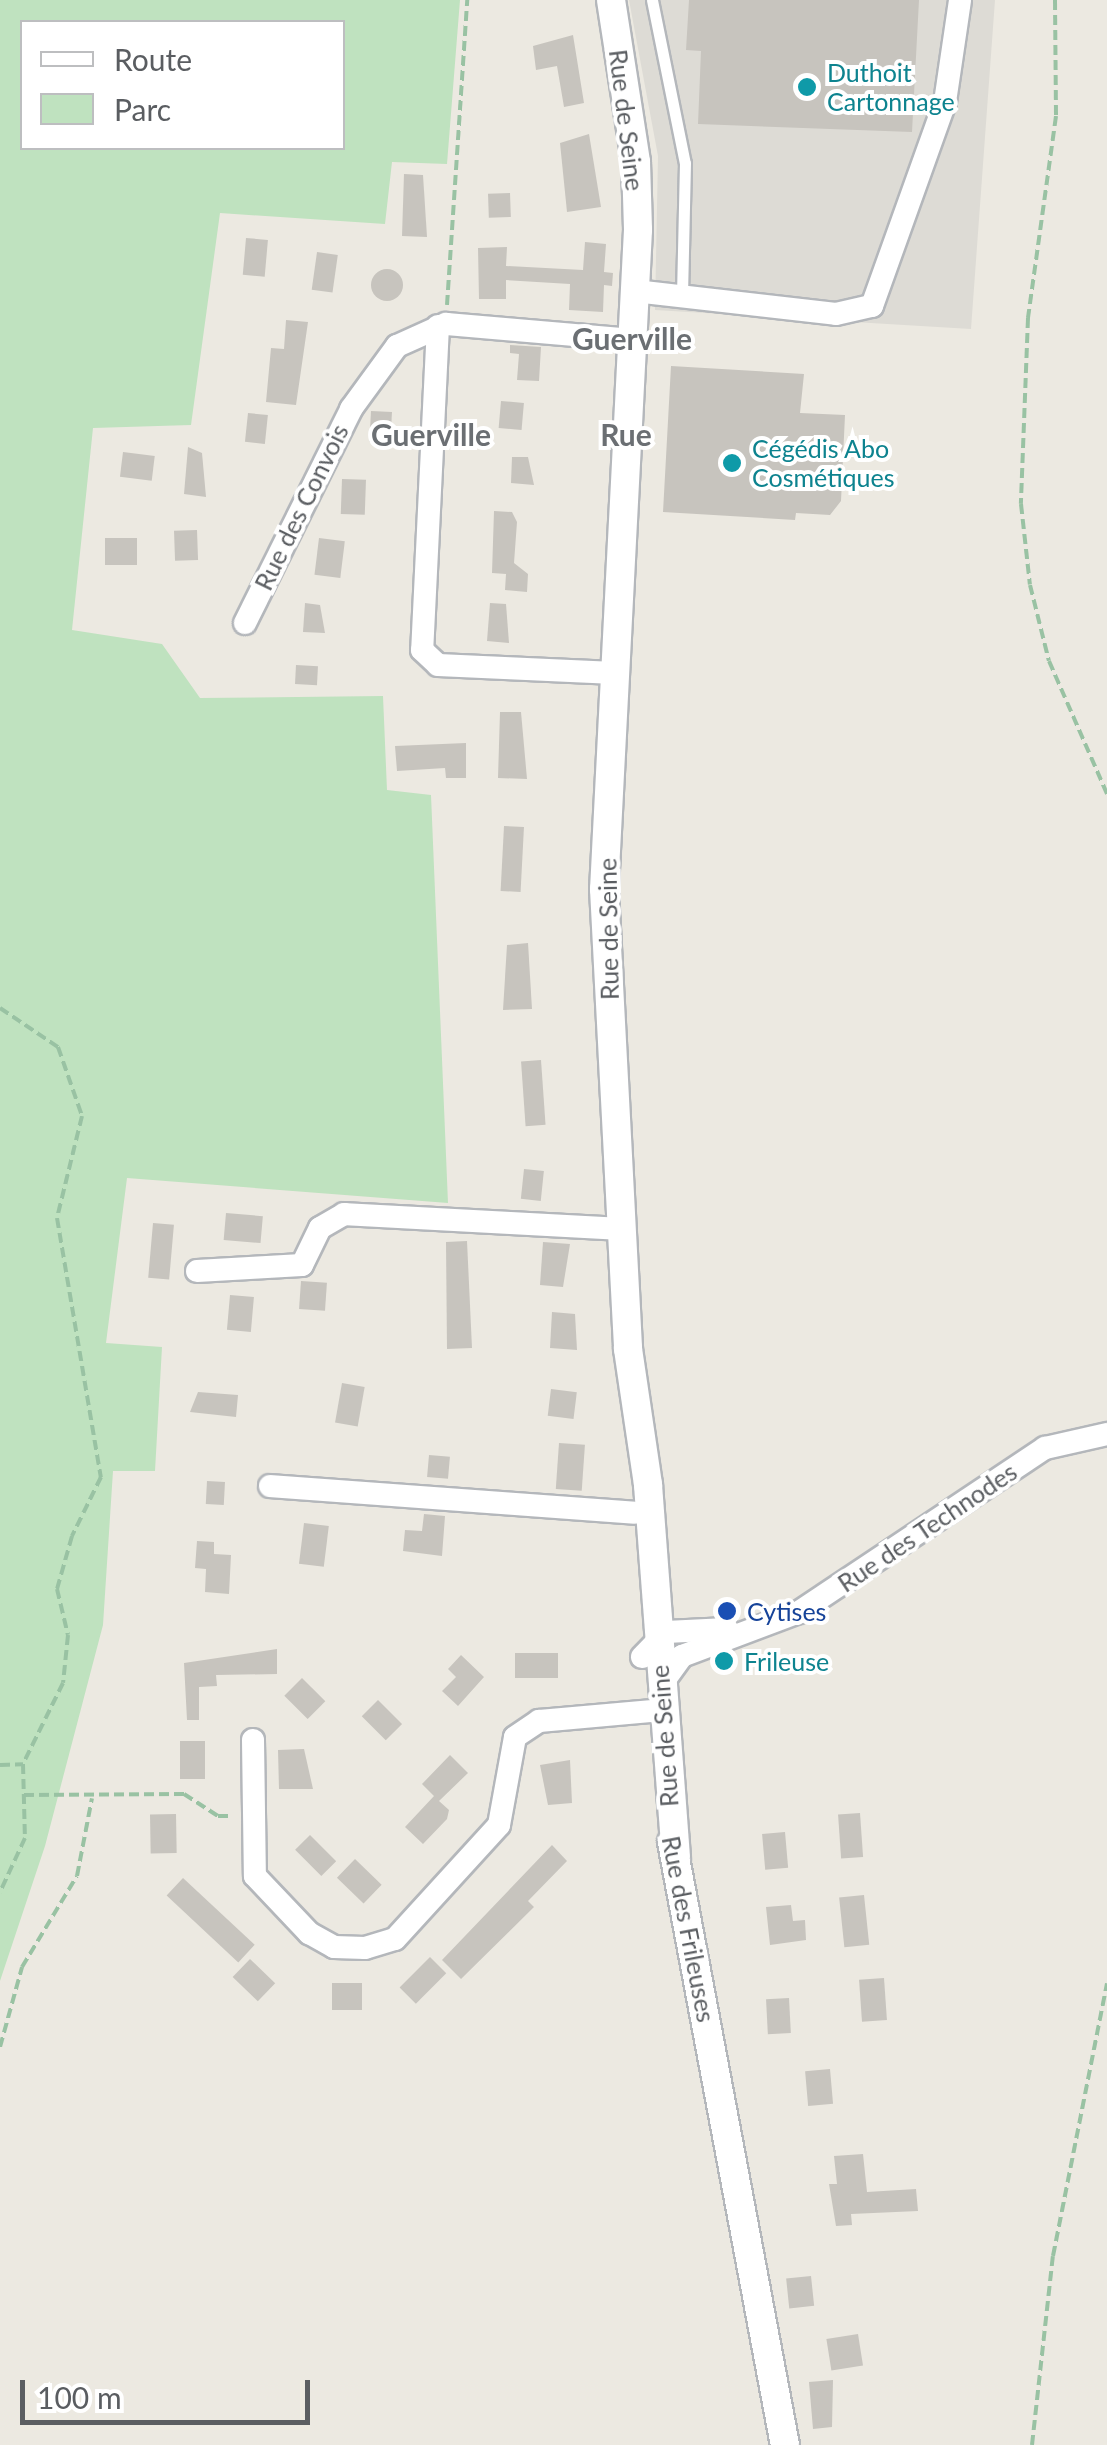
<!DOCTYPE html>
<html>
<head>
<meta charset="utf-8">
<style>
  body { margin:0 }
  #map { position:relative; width:1107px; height:2445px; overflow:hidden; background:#ece9e1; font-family:Lato,sans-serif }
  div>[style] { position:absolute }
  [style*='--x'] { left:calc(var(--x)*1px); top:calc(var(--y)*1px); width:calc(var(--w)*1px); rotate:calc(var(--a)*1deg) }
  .industrial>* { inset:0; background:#dddbd5 }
  .green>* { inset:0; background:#bfe2bf }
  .building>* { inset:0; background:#c7c4be; transform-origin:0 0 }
  .round { border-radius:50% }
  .path>* { height:4px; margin-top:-2px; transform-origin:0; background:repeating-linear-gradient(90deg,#99c2a3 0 10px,transparent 0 15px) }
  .roads { filter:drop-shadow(2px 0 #b4b7bb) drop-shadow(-2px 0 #b4b7bb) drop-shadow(0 2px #b4b7bb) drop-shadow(0 -2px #b4b7bb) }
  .service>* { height:11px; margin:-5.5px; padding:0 5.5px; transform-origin:5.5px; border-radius:5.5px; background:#fff }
  .minor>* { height:22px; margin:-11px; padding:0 11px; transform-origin:11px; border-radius:11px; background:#fff }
  .tertiary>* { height:28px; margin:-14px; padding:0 14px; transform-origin:14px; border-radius:14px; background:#fff }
  .dots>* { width:28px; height:28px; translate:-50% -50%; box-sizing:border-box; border:5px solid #fff; border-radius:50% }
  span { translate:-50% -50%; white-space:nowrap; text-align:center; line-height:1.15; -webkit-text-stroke:8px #fff; paint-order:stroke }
  .culture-label { font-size:25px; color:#0d838f }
  .left { translate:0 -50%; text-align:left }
  .street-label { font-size:25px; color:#5a5d61 }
  .transit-label { font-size:25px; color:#164399 }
  .quarter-label { font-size:30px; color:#6b6f73; font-weight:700 }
  .legend { position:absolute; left:20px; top:20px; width:325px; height:130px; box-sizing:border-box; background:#fff; border:2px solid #bdbec0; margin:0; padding:12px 18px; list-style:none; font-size:30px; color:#5a5d61 }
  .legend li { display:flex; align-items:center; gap:20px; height:50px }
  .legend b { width:50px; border:2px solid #bdbec0 }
  .scale { position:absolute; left:20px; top:2380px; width:290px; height:45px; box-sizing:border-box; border:5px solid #5a5d61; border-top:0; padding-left:12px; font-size:30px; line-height:35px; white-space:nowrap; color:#5a5d61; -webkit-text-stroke:8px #fff; paint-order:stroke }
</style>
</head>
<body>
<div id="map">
  <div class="industrial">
    <i style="clip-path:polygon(629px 0,995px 0,971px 329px,655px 310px,658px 156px)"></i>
  </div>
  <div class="green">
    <i style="clip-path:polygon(evenodd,0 0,460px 0,447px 164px,392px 162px,385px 224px,220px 213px,191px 425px,93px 428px,72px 630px,162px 644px,200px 698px,383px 696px,387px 790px,431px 795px,448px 1203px,127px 1178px,106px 1343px,162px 1347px,155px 1471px,113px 1471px,103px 1625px,45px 1846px,0 1981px,0 0,22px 22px,342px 22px,342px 148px,22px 148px,22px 22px)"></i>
  </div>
  <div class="building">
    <i style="clip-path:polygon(689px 0,919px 0,912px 132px,698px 124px,701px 51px,686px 50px)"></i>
    <i style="clip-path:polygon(573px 35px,584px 103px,564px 107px,557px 66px,536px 70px,533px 46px)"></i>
    <i style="clip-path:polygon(589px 134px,601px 207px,567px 212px,560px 143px)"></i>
    <i style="clip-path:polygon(404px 174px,423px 175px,427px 237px,402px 236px)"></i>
    <i style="left:510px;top:193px;width:24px;height:22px;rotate:88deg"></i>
    <i style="left:246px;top:238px;width:22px;height:37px;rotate:5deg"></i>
    <i style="clip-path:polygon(585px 242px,606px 244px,604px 272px,613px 273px,612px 286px,604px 285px,603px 312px,569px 310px,570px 284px,506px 280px,506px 299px,479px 299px,478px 248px,507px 247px,506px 266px,583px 270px)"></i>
    <i style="left:317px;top:252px;width:21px;height:38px;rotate:8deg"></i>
    <i class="round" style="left:371px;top:269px;width:32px;height:32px"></i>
    <i style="clip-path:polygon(286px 320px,308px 322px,296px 405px,266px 402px,271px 348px,284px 349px)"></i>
    <i style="clip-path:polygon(510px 345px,541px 347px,539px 381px,517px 380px,519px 354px,510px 353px)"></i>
    <i style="clip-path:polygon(671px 366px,804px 374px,800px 413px,845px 415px,841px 501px,830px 515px,796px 513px,795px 520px,663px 512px)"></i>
    <i style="left:501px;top:401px;width:23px;height:27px;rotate:5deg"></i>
    <i style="left:371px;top:411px;width:21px;height:31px;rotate:3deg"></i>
    <i style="left:248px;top:413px;width:20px;height:29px;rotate:6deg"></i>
    <i style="clip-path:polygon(188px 447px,202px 453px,206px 497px,184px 494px)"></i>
    <i style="left:123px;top:452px;width:32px;height:25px;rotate:7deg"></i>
    <i style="clip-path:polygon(512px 457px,528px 457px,534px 485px,511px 483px)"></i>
    <i style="left:342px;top:479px;width:24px;height:35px;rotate:2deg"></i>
    <i style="clip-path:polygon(494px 511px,512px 512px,517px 522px,514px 563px,528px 574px,527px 592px,505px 590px,506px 574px,492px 573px)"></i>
    <i style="left:197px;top:530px;width:30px;height:23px;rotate:88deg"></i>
    <i style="left:105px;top:538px;width:32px;height:27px"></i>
    <i style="left:319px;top:538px;width:26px;height:37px;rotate:7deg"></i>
    <i style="clip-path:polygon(305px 603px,320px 605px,325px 633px,303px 632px)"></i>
    <i style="clip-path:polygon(490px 603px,506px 604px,509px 643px,487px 641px)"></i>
    <i style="left:296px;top:665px;width:22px;height:19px;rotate:3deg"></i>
    <i style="clip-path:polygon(500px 712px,521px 712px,527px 779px,498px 778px)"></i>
    <i style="clip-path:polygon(466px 743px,466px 778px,446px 778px,445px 768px,397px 771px,395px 746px)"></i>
    <i style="left:504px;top:826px;width:20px;height:65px;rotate:3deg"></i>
    <i style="clip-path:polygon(528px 943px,532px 1009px,503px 1010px,507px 945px)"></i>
    <i style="left:541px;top:1060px;width:65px;height:20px;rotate:86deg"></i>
    <i style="left:524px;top:1169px;width:20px;height:30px;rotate:6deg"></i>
    <i style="left:226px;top:1213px;width:37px;height:27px;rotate:5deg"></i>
    <i style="left:153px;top:1223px;width:21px;height:55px;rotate:5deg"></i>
    <i style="clip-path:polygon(467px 1241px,472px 1348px,447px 1349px,446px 1242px)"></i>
    <i style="clip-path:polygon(543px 1242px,570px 1244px,563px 1287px,540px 1285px)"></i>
    <i style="left:301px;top:1281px;width:26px;height:28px;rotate:4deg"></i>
    <i style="left:230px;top:1295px;width:24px;height:35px;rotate:5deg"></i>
    <i style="clip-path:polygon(552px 1312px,575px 1314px,577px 1350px,550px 1348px)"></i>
    <i style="left:342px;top:1383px;width:23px;height:40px;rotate:10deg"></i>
    <i style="left:551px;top:1389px;width:26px;height:27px;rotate:7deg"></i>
    <i style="clip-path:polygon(198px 1392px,238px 1395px,236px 1417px,190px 1412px)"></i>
    <i style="left:559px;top:1443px;width:26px;height:46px;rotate:4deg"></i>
    <i style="left:429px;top:1455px;width:21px;height:22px;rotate:5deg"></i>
    <i style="left:207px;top:1481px;width:18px;height:23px;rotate:3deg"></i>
    <i style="clip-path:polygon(424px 1514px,445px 1516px,442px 1556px,403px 1551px,405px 1530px,422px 1531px)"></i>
    <i style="left:304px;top:1523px;width:25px;height:41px;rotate:7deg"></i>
    <i style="clip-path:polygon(197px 1541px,214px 1542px,214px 1554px,231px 1555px,229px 1594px,205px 1592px,206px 1569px,195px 1568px)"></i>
    <i style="clip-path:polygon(277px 1649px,277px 1674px,216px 1675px,217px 1686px,199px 1687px,199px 1720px,187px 1720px,184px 1663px)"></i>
    <i style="left:515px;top:1653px;width:43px;height:25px"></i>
    <i style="clip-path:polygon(461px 1655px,484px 1677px,458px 1706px,442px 1691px,456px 1677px,448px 1669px)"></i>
    <i style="left:302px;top:1678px;width:33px;height:25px;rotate:45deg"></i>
    <i style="left:378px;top:1700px;width:34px;height:23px;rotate:45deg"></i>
    <i style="left:180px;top:1741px;width:25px;height:38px"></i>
    <i style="clip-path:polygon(304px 1749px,313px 1789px,279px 1789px,278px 1750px)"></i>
    <i style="clip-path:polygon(450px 1755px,468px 1773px,439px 1801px,449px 1810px,447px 1819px,423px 1844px,405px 1827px,434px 1796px,422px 1784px)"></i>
    <i style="clip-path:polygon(570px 1760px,572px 1803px,548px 1805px,540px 1765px)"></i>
    <i style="left:860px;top:1813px;width:44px;height:22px;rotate:86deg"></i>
    <i style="left:176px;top:1814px;width:39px;height:26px;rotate:89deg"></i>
    <i style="left:785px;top:1832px;width:36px;height:23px;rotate:85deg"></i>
    <i style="left:310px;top:1835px;width:37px;height:21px;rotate:45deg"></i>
    <i style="clip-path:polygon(552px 1845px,567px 1861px,528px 1901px,534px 1907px,461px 1979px,442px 1960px)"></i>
    <i style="left:355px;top:1859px;width:37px;height:26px;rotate:44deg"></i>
    <i style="left:183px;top:1878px;width:98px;height:24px;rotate:43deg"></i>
    <i style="left:864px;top:1895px;width:50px;height:25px;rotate:84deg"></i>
    <i style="clip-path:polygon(791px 1905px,793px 1921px,805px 1920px,806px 1940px,770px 1945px,766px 1907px)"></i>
    <i style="left:430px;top:1957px;width:23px;height:43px;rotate:45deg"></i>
    <i style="left:250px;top:1959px;width:35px;height:25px;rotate:44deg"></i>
    <i style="left:884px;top:1978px;width:42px;height:25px;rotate:86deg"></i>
    <i style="left:332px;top:1983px;width:30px;height:27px"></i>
    <i style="left:789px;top:1998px;width:35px;height:23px;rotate:87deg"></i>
    <i style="left:830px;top:2069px;width:35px;height:25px;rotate:85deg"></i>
    <i style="clip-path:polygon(863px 2154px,867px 2192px,916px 2189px,918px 2211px,851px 2214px,852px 2225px,836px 2226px,829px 2184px,837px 2184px,834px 2156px)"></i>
    <i style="left:811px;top:2276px;width:30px;height:25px;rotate:84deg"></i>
    <i style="left:858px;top:2334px;width:32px;height:32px;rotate:81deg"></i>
    <i style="clip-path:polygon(833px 2380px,832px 2427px,813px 2429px,809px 2382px)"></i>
  </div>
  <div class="path">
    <i style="--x:1055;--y:0;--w:116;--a:89.5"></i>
    <i style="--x:1056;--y:116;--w:204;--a:97.9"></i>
    <i style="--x:1028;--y:318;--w:186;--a:92.2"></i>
    <i style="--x:1021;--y:504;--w:81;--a:83.7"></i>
    <i style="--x:1030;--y:585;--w:78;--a:76"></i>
    <i style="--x:1049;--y:661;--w:145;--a:66.4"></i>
    <i style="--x:447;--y:305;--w:306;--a:-86.2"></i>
    <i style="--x:0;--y:1008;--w:70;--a:33.9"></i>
    <i style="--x:58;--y:1047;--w:73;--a:70.8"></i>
    <i style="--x:82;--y:1116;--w:105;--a:103.8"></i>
    <i style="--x:57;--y:1218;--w:263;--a:80.4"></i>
    <i style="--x:101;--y:1477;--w:66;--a:116.2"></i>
    <i style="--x:72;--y:1536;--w:55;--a:105.8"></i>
    <i style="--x:57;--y:1589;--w:47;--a:76.6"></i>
    <i style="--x:68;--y:1635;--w:48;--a:95.9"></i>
    <i style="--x:63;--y:1683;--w:90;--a:116.3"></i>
    <i style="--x:23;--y:1764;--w:74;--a:88.5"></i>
    <i style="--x:25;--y:1838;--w:60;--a:114.8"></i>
    <i style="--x:0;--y:1765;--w:23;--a:-2"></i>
    <i style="--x:24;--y:1795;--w:160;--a:-0.4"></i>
    <i style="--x:184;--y:1794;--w:40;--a:32.9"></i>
    <i style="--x:218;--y:1816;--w:14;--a:0"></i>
    <i style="--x:0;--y:2047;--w:83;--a:-74.6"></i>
    <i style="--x:22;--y:1967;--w:106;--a:-58.9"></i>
    <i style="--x:77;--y:1876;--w:79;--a:-79.1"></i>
    <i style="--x:1032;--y:2445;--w:190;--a:-83.7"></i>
    <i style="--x:1053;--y:2256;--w:278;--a:-78.8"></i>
  </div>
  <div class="roads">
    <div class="service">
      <i style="--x:652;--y:0;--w:166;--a:78.6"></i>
      <i style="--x:685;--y:163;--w:134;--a:91.3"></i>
    </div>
    <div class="minor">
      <i style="--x:635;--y:291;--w:202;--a:6.5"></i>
      <i style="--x:836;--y:314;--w:37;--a:-13"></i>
      <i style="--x:872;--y:306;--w:217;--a:-70.3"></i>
      <i style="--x:945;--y:102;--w:103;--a:-81.6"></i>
      <i style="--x:438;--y:326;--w:324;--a:92.8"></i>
      <i style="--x:422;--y:650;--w:22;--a:43"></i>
      <i style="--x:438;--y:665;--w:177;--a:2.6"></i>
      <i style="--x:245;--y:623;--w:239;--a:-63.6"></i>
      <i style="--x:351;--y:409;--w:78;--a:-53.9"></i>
      <i style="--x:397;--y:346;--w:54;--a:-24.2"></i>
      <i style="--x:446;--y:324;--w:188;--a:4.9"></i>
      <i style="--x:197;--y:1271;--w:105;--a:-3.3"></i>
      <i style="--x:302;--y:1265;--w:41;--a:-64.1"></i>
      <i style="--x:320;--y:1228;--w:28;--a:-30"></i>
      <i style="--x:344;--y:1214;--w:277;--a:3.1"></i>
      <i style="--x:270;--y:1486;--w:365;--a:4.2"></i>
      <i style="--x:642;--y:1657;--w:35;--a:-46"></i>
      <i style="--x:666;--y:1632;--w:61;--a:-2.8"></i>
      <i style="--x:661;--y:1685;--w:36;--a:-54"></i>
      <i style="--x:682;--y:1656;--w:125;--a:-20.6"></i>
      <i style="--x:799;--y:1612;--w:296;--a:-33.7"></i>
      <i style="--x:1045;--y:1448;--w:64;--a:-12.7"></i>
      <i style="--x:253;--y:1740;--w:136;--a:89.2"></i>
      <i style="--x:255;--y:1876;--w:79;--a:46.5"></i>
      <i style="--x:309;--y:1933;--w:29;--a:29"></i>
      <i style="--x:334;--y:1947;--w:31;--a:2"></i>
      <i style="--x:365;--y:1948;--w:31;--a:-17"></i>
      <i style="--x:395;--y:1939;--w:154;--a:-47.6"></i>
      <i style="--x:499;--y:1825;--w:89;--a:-79.7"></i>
      <i style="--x:515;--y:1737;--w:29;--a:-34"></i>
      <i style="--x:539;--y:1721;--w:123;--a:-5.1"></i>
    </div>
    <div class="tertiary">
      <i style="--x:611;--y:0;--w:164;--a:81.2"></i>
      <i style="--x:636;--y:162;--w:68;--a:88.3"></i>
      <i style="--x:638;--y:230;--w:660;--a:92.95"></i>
      <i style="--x:604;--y:889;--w:461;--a:87"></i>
      <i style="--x:628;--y:1349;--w:137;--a:81.6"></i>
      <i style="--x:648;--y:1485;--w:373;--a:85.7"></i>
      <i style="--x:672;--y:1842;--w:613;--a:79.39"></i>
    </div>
  </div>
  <div class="dots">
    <i style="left:807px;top:87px;background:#0f9aa8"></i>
    <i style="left:732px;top:463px;background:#0f9aa8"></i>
    <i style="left:727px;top:1611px;background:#1a4fb4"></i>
    <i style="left:724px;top:1661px;background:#0f9aa8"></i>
  </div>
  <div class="culture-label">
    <span class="left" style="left:827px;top:87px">Duthoit<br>Cartonnage</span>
    <span class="left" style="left:752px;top:463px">Cégédis Abo<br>Cosmétiques</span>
    <span class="left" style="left:744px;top:1661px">Frileuse</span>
  </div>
  <div class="street-label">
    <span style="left:627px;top:120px;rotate:83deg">Rue de Seine</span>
    <span style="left:301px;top:507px;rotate:-64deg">Rue des Convois</span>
    <span style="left:608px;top:929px;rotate:-91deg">Rue de Seine</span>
    <span style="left:927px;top:1527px;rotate:-34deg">Rue des Technodes</span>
    <span style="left:664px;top:1736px;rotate:-94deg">Rue de Seine</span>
    <span style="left:689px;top:1929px;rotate:79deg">Rue des Frileuses</span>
  </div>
  <div class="transit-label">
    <span class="left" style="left:747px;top:1611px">Cytises</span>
  </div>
  <div class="quarter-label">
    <span style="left:632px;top:338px">Guerville</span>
    <span style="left:431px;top:434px">Guerville</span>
    <span style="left:626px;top:434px">Rue</span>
  </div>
  <ul class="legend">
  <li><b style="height:12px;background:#fff"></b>Route</li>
  <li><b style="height:28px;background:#bfe2bf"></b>Parc</li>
  </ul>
  <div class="scale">100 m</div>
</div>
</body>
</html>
